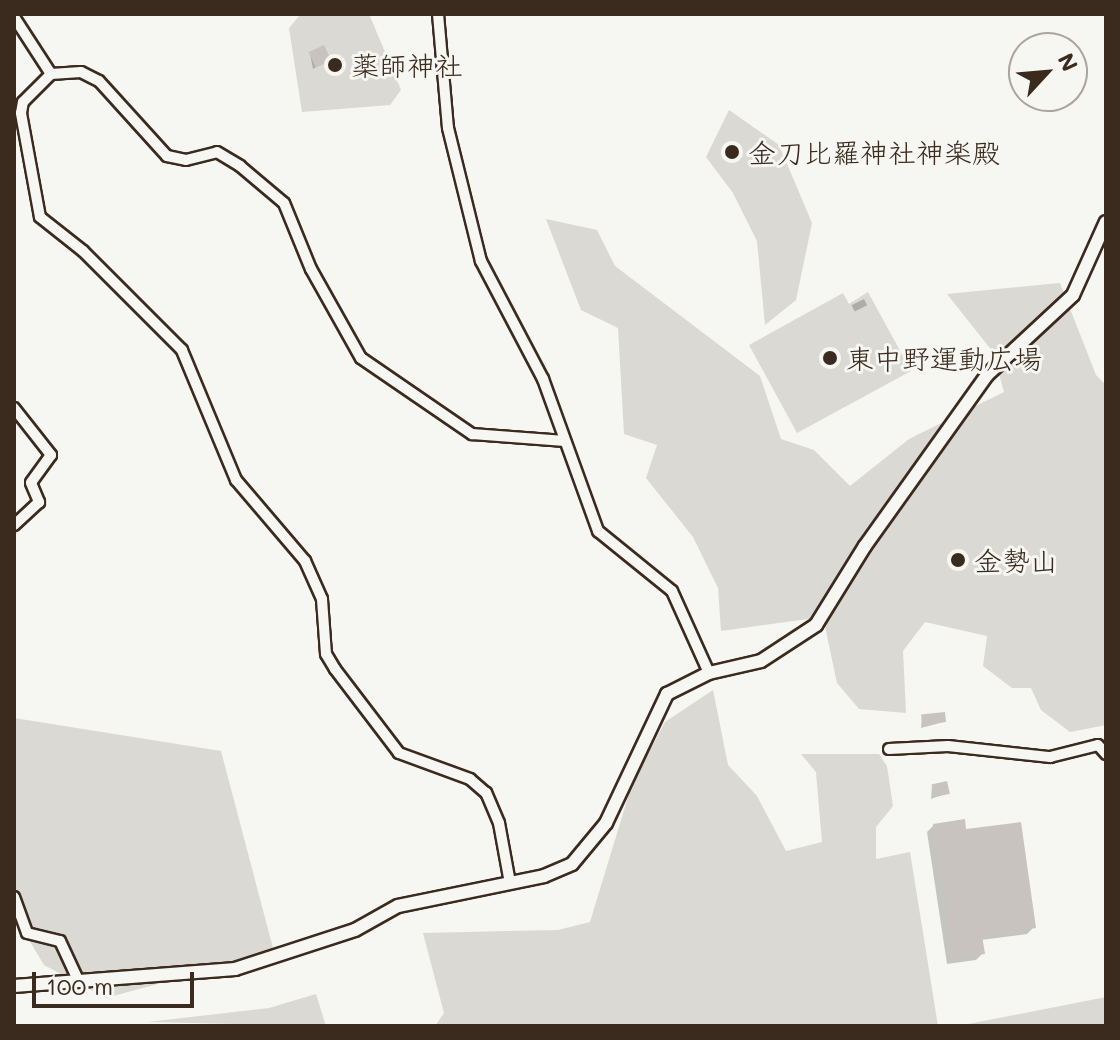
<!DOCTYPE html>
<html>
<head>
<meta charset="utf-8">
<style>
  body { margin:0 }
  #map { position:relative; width:1120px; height:1040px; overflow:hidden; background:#f6f6f2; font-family:Mali,"Klee One",sans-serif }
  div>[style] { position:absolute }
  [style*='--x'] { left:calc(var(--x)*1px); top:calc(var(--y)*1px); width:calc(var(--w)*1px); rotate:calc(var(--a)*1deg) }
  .green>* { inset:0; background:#dad9d3 }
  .shadow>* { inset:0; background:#0003; transform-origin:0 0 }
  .building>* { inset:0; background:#c8c3be; transform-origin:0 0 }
  .roads { filter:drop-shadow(2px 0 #3b2a1e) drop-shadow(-2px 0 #3b2a1e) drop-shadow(0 2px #3b2a1e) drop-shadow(0 -2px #3b2a1e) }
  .minor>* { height:10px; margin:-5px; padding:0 5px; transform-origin:5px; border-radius:5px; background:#f6f6f2 }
  .tertiary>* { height:12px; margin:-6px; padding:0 6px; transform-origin:6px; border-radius:6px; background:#f6f6f2 }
  .dots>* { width:22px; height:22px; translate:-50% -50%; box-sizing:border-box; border:4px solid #f6f6f2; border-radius:50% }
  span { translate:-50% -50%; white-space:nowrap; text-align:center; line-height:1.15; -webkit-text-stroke:6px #f6f6f2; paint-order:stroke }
  .poi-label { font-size:28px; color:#3b2a1e }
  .left { translate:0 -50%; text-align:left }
  .frame { position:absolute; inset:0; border:16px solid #3b2a1e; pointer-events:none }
  .north { position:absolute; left:1008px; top:32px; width:80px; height:80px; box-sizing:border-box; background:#f6f6f2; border:2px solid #aba49d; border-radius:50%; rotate:64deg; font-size:22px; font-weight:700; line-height:32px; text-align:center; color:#3b2a1e }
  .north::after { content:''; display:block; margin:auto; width:28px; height:36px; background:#3b2a1e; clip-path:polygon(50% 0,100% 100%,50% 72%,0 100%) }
  .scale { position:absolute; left:32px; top:972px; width:162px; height:36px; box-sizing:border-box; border:4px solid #3b2a1e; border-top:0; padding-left:10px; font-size:24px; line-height:28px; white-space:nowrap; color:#3b2a1e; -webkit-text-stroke:6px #f6f6f2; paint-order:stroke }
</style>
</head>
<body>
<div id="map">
  <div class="green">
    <i style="clip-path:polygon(301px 14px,369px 14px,401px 90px,390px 105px,302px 112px,289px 28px)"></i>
    <i style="clip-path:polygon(729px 110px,779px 145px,812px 223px,796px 300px,765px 325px,757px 241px,733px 193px,706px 157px)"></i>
    <i style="clip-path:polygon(546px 219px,597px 230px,615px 266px,760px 376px,781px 439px,814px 450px,850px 486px,909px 439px,1004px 392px,993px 352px,947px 294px,1060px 283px,1096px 375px,1106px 385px,1106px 725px,1070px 732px,1041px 710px,1031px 688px,1012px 688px,983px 666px,987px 636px,925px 622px,903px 651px,906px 713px,859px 709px,837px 683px,823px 617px,721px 631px,718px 588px,693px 537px,646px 478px,657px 445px,624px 434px,618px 328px,581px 310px)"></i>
    <i style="clip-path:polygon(868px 292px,911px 371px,797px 433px,749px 345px,843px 293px,849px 304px)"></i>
    <i style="clip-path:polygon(713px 690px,728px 765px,757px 796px,786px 851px,822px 842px,816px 772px,801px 754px,879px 754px,887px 766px,893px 806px,876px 827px,876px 859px,910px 852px,938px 1026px,435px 1026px,444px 1013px,423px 933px,558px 930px,590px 922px,632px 784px,665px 722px)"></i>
    <i style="clip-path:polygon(14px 718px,221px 751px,274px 952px,106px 998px,44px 965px,14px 915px)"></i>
    <i style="clip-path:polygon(316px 994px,326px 1026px,148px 1022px,269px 1008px)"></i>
    <i style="clip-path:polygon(1106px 997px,1106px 1026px,958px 1026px)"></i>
  </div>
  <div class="shadow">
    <i style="clip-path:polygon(310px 54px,328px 60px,313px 69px)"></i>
    <i style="clip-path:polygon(335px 61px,337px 65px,331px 72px,327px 65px)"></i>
    <i style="clip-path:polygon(732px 149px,735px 154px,729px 158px,726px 152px)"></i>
    <i style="left:864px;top:299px;width:7px;height:14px;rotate:63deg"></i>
    <i style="clip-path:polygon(922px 716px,944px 722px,921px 728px)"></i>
    <i style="clip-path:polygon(932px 786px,947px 793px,931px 799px)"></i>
    <i style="clip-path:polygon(934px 825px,964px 832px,1034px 927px,1027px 934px,981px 940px,983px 953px,976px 960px,947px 964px,927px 832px)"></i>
  </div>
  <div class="building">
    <i style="left:324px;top:45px;width:17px;height:17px;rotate:65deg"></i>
    <i style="left:945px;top:712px;width:10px;height:24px;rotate:84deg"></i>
    <i style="left:947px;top:781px;width:13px;height:16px;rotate:77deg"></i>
    <i style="clip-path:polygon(965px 819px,966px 829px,1021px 822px,1036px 928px,982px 935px,985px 954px,954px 958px,933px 824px)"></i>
  </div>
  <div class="roads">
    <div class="minor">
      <i style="--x:438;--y:14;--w:114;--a:85"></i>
      <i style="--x:448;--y:128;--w:137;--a:76.1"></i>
      <i style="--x:481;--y:261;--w:133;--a:62.3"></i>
      <i style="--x:543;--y:379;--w:162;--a:70.1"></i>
      <i style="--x:598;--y:531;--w:95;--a:39"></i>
      <i style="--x:672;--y:591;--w:90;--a:65.7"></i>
      <i style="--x:14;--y:17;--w:68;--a:57"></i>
      <i style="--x:14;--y:408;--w:60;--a:51.8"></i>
      <i style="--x:51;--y:455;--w:34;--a:126"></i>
      <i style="--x:31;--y:483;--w:21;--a:67"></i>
      <i style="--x:39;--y:502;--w:34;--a:137"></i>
      <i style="--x:889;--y:749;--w:59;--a:-2.9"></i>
      <i style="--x:948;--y:746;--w:103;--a:6.2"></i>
      <i style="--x:1050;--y:757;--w:49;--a:-14"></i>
      <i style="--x:1098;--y:745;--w:12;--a:48"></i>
      <i style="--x:510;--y:883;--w:61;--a:-100.4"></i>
      <i style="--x:499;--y:823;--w:33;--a:-113"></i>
      <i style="--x:486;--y:793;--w:21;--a:-139"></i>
      <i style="--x:470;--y:779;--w:76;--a:-159.9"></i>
      <i style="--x:399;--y:753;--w:106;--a:-127.3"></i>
      <i style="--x:335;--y:669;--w:17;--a:-121"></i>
      <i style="--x:326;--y:654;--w:55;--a:-94.2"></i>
      <i style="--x:322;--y:599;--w:42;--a:-114.1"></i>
      <i style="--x:305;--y:561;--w:106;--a:-130.4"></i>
      <i style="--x:236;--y:480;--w:141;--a:-112.6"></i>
      <i style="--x:182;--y:350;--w:140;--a:-135"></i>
      <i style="--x:83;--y:251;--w:55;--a:-141.7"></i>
      <i style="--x:40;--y:217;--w:106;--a:-100.4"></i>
      <i style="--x:21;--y:113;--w:11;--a:-80"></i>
      <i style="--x:23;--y:102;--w:40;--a:-45"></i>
      <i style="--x:51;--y:74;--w:30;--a:-4"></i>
      <i style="--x:81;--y:72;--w:20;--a:27"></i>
      <i style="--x:99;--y:81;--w:101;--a:47.8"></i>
      <i style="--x:167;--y:156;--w:19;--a:12"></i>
      <i style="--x:186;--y:160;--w:32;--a:-14"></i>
      <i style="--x:217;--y:152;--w:27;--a:31"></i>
      <i style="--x:240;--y:166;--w:57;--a:40.1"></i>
      <i style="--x:284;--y:203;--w:71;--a:67.8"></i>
      <i style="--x:311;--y:269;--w:102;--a:60.7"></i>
      <i style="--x:361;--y:358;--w:135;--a:34.4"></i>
      <i style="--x:472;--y:434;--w:93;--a:4.3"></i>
      <i style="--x:14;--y:897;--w:38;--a:70"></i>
      <i style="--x:27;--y:933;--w:34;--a:14"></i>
      <i style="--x:60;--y:941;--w:45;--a:65.1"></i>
    </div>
    <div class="tertiary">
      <i style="--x:14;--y:986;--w:222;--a:-4.4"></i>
      <i style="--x:235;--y:969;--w:126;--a:-18"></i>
      <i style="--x:355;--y:930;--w:49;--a:-29.2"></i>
      <i style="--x:398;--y:906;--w:149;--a:-11.6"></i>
      <i style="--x:544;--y:876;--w:30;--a:-23"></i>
      <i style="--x:572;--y:864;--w:53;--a:-50.3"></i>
      <i style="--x:606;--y:823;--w:143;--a:-64.7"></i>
      <i style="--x:667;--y:694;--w:47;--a:-26.6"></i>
      <i style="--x:709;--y:673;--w:53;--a:-13"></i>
      <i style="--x:761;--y:661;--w:66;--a:-33.2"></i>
      <i style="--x:816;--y:625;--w:93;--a:-58.2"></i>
      <i style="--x:865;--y:546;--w:210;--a:-54.5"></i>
      <i style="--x:987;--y:375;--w:117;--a:-42.9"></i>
      <i style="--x:1073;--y:295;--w:80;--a:-65.7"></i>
    </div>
  </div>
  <div class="dots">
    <i style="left:335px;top:65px;background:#3b2a1e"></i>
    <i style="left:732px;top:152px;background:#3b2a1e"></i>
    <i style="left:830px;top:358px;background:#3b2a1e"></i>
    <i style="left:958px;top:560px;background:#3b2a1e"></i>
  </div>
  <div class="poi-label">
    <span class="left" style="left:351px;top:65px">薬師神社</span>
    <span class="left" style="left:748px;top:152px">金刀比羅神社神楽殿</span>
    <span class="left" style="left:846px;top:358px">東中野運動広場</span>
    <span class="left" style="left:974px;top:560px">金勢山</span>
  </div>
  <div class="frame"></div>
  <div class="north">N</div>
  <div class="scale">100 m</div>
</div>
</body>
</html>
